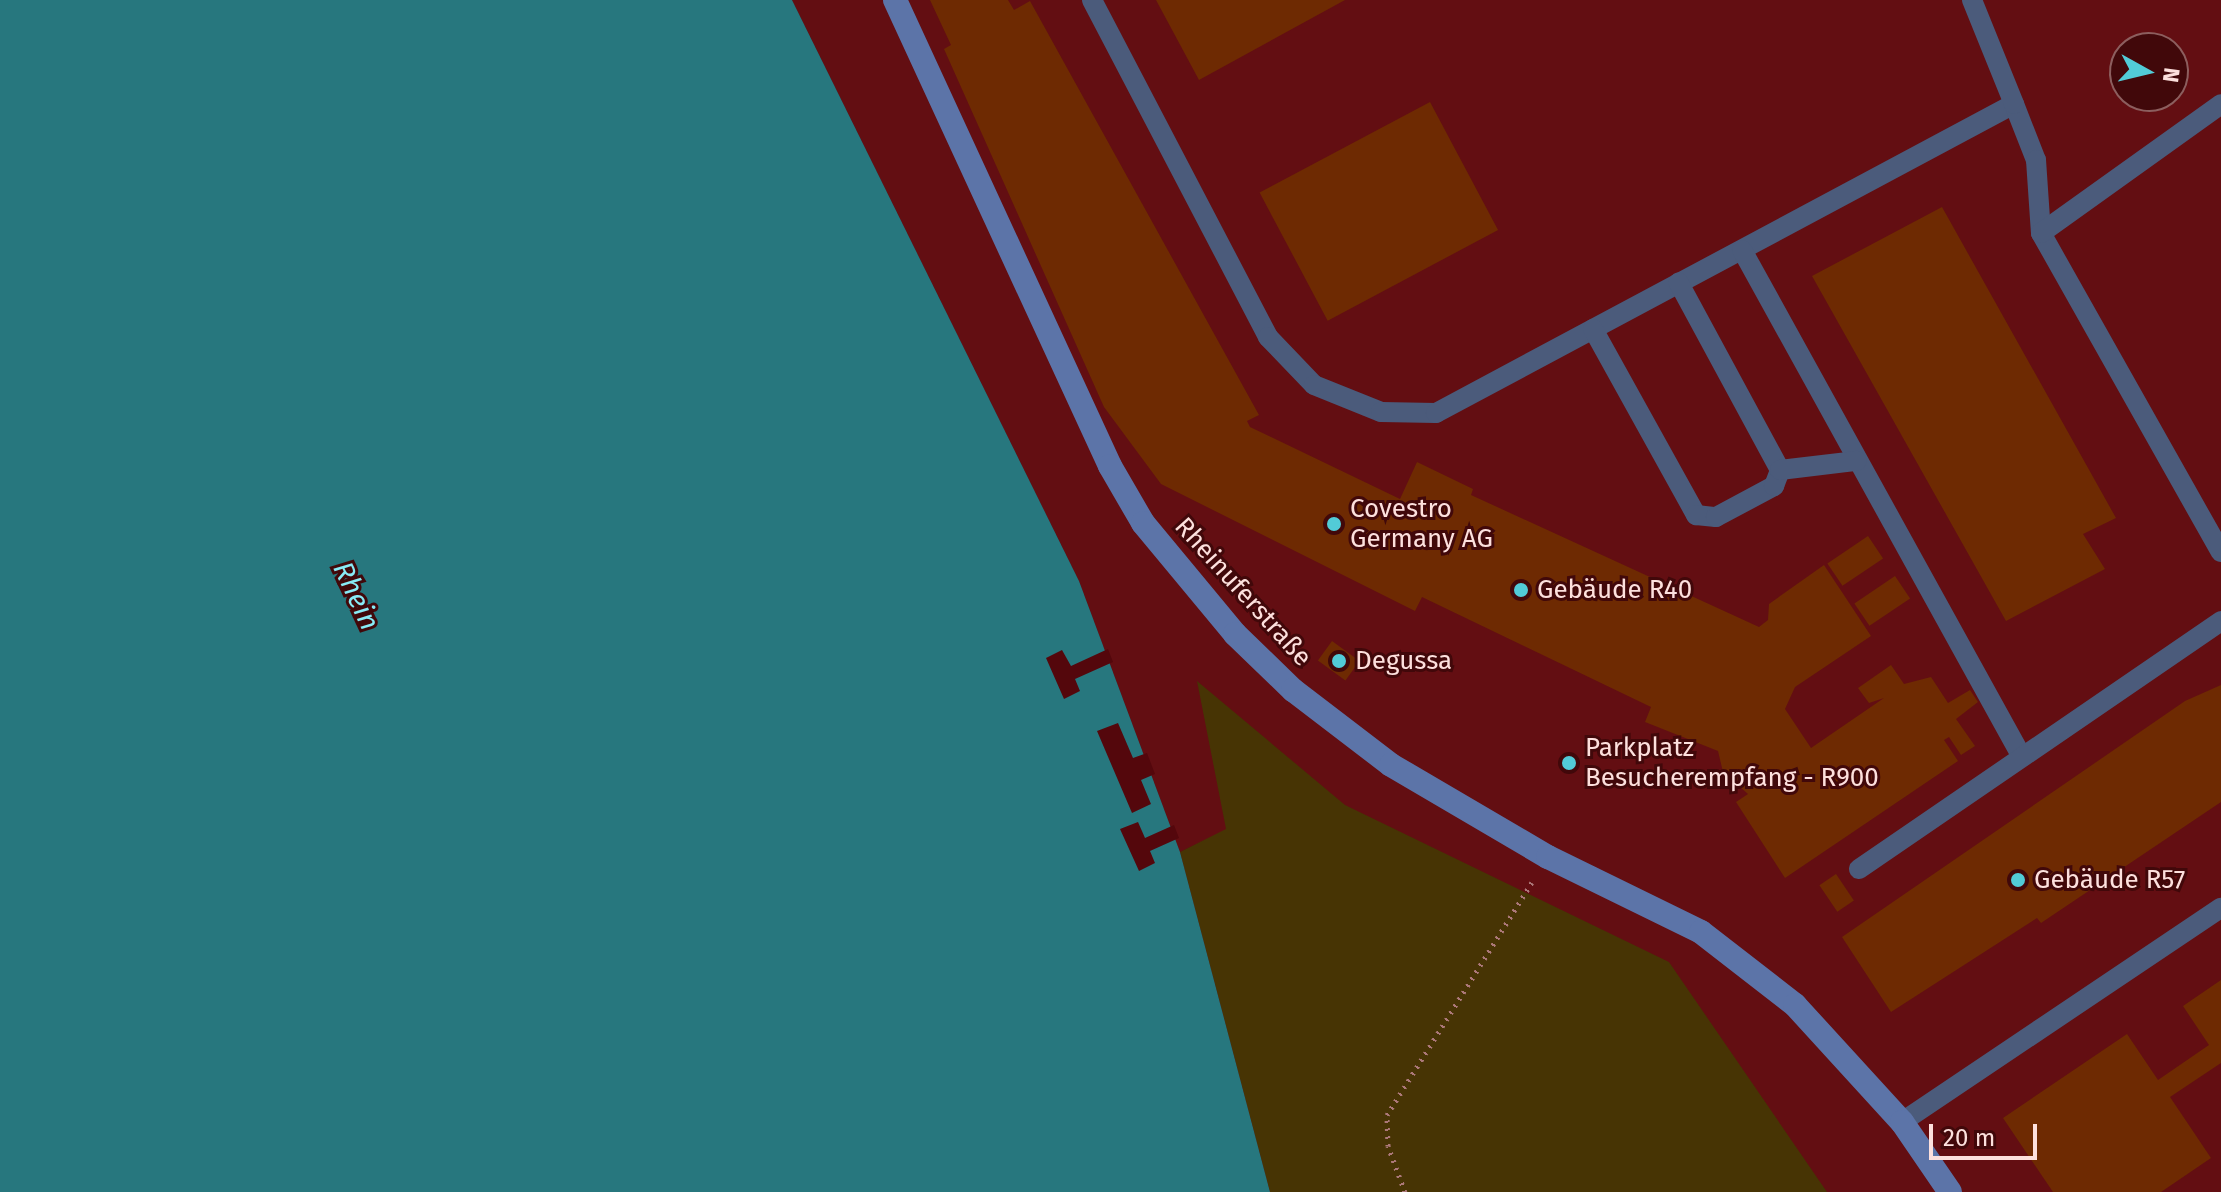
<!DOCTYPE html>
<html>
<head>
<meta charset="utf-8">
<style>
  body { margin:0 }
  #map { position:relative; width:2221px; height:1192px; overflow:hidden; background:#54070c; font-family:"Fira Sans",sans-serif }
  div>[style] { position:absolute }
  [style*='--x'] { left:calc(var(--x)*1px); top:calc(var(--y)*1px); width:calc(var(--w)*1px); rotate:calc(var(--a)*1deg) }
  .built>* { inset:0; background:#630e12 }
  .green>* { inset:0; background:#473404 }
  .water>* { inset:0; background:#27777e }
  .pier>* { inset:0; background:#54070c }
  .building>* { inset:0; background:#6e2a02; transform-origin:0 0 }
  .path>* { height:5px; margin-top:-2.5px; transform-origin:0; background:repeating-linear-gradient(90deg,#ac7879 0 2px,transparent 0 8px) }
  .lane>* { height:20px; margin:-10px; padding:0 10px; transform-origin:10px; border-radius:10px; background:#4b5b7b }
  .secondary>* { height:24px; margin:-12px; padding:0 12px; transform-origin:12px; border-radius:12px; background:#5c74a8 }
  .dots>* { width:22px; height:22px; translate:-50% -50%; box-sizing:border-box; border:4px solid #41080a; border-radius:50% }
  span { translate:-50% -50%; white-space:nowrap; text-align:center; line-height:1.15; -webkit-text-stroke:6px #41080a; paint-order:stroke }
  .poi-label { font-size:26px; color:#fde0dd }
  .left { translate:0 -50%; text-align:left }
  .street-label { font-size:26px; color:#fde0dd }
  .water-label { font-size:28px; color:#88ebf6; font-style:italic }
  .north { position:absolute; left:2109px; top:32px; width:80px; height:80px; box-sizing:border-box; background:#41080a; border:2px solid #8c5e5e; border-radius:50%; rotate:98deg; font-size:22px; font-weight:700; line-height:32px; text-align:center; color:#fde0dd }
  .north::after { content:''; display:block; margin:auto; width:28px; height:36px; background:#52cbd7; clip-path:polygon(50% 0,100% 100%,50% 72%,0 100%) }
  .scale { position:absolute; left:1929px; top:1124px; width:108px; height:36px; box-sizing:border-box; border:4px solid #fde0dd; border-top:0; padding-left:10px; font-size:24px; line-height:28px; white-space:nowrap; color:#fde0dd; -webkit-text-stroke:6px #41080a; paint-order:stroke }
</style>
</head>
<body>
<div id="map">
  <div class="built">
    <i style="clip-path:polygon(evenodd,792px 0,2221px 0,2221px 1192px,1398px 1192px,1226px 830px,1180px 852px,1079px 581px,792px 0,2125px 48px,2173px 48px,2173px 96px,2125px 96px,2125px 48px)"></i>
  </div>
  <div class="green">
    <i style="clip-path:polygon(1197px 681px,1345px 805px,1669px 962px,1827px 1192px,1270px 1192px,1180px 852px,1226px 829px)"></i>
  </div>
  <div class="water">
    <i style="clip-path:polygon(0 0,792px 0,1079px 581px,1180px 852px,1270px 1192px,0 1192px)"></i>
  </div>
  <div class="pier">
    <i style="clip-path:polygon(1108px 649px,1113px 662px,1075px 679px,1080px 691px,1064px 699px,1046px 658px,1062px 650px,1071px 666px)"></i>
    <i style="clip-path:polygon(1118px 723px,1133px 758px,1147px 753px,1155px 774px,1141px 780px,1151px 804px,1132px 813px,1097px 731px)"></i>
    <i style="clip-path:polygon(1138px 822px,1145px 838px,1174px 825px,1179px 838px,1150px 851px,1155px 863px,1139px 871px,1120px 829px)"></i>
  </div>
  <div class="building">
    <i style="clip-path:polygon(930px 0,1008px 0,1014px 10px,1030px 1px,1259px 415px,1247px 421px,1250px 427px,1400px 499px,1417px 462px,1473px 489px,1471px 495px,1759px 627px,1768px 620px,1769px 604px,1824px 565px,1871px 636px,1795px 687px,1785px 709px,1811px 748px,1884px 698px,1869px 703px,1858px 688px,1891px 665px,1904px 684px,1931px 677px,1948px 703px,1970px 690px,1978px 702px,1956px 719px,1975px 746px,1961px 755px,1949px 737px,1944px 740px,1958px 761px,1785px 878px,1736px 802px,1748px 794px,1723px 772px,1718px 751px,1645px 722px,1651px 707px,1422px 597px,1415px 611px,1161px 484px,1104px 407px,944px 49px,951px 45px)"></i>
    <i style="clip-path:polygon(1156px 0,1345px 0,1199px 80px)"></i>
    <i style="left:1430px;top:102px;width:145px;height:193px;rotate:62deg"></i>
    <i style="clip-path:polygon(1942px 207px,2116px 518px,2083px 534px,2105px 569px,2006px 621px,1812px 276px)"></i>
    <i style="left:1868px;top:536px;width:27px;height:49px;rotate:56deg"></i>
    <i style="left:1895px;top:576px;width:27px;height:49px;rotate:56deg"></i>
    <i style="left:1332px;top:641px;width:34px;height:24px;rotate:36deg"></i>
    <i style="clip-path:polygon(2221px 685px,2221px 802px,2041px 923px,2037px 918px,1891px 1012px,1842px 937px,2185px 701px)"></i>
    <i style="left:1836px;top:874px;width:32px;height:20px;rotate:56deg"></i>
    <i style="clip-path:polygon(2221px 980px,2221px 1063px,2170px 1097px,2211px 1158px,2161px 1192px,2053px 1192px,2003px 1118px,2127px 1034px,2158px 1080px,2209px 1045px,2183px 1006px)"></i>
  </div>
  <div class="path">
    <i style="--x:1405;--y:1192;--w:49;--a:-110.3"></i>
    <i style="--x:1388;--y:1146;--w:31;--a:-92"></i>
    <i style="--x:1387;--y:1115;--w:274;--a:-58.1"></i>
  </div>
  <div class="lane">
    <i style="--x:1092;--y:0;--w:380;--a:62.4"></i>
    <i style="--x:1268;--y:337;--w:66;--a:46.2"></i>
    <i style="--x:1314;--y:385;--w:72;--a:21.9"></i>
    <i style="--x:1381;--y:412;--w:55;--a:1"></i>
    <i style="--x:1436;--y:413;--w:655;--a:-28.13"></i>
    <i style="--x:2014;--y:104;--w:60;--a:68.6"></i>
    <i style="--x:2036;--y:160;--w:73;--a:86.1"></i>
    <i style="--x:2041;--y:233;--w:366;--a:60.6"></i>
    <i style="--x:1972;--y:0;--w:112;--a:68"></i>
    <i style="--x:2041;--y:233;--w:221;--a:-35.6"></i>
    <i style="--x:1742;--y:250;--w:579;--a:61.09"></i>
    <i style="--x:1593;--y:329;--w:213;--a:61"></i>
    <i style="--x:1696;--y:515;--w:20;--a:6"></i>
    <i style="--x:1716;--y:517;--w:66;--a:-28.1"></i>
    <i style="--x:1774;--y:486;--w:17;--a:-69"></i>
    <i style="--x:1780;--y:470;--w:213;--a:-118.4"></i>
    <i style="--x:1780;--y:470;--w:77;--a:-6.8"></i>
    <i style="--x:1859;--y:869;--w:439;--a:-34.4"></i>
    <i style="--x:1902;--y:1122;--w:384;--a:-33.9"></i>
  </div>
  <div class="secondary">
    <i style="--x:895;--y:0;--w:513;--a:65.23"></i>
    <i style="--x:1110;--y:466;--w:66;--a:59.9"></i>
    <i style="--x:1143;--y:523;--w:144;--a:50.3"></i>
    <i style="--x:1235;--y:634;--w:81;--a:44"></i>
    <i style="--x:1293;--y:690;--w:123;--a:37.4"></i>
    <i style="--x:1391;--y:765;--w:182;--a:30.4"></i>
    <i style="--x:1548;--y:857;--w:170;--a:26.1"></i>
    <i style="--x:1701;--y:932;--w:119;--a:37.8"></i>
    <i style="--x:1795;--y:1005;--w:159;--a:47.6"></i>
    <i style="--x:1902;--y:1122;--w:85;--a:55.6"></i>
  </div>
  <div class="dots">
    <i style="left:1334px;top:524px;background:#52cbd7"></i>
    <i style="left:1521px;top:590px;background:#52cbd7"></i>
    <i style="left:1339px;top:661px;background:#52cbd7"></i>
    <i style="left:1569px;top:763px;background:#52cbd7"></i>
    <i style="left:2018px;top:880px;background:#52cbd7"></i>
  </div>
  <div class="poi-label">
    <span class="left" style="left:1350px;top:524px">Covestro<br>Germany AG</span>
    <span class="left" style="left:1537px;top:590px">Gebäude R40</span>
    <span class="left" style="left:1355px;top:661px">Degussa</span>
    <span class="left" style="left:1585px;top:763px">Parkplatz<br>Besucherempfang - R900</span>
    <span class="left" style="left:2034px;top:880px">Gebäude R57</span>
  </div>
  <div class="street-label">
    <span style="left:1243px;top:592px;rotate:48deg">Rheinuferstraße</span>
  </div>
  <div class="water-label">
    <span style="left:356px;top:596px;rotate:65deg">Rhein</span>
  </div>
  <div class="north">N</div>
  <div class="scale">20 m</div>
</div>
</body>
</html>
